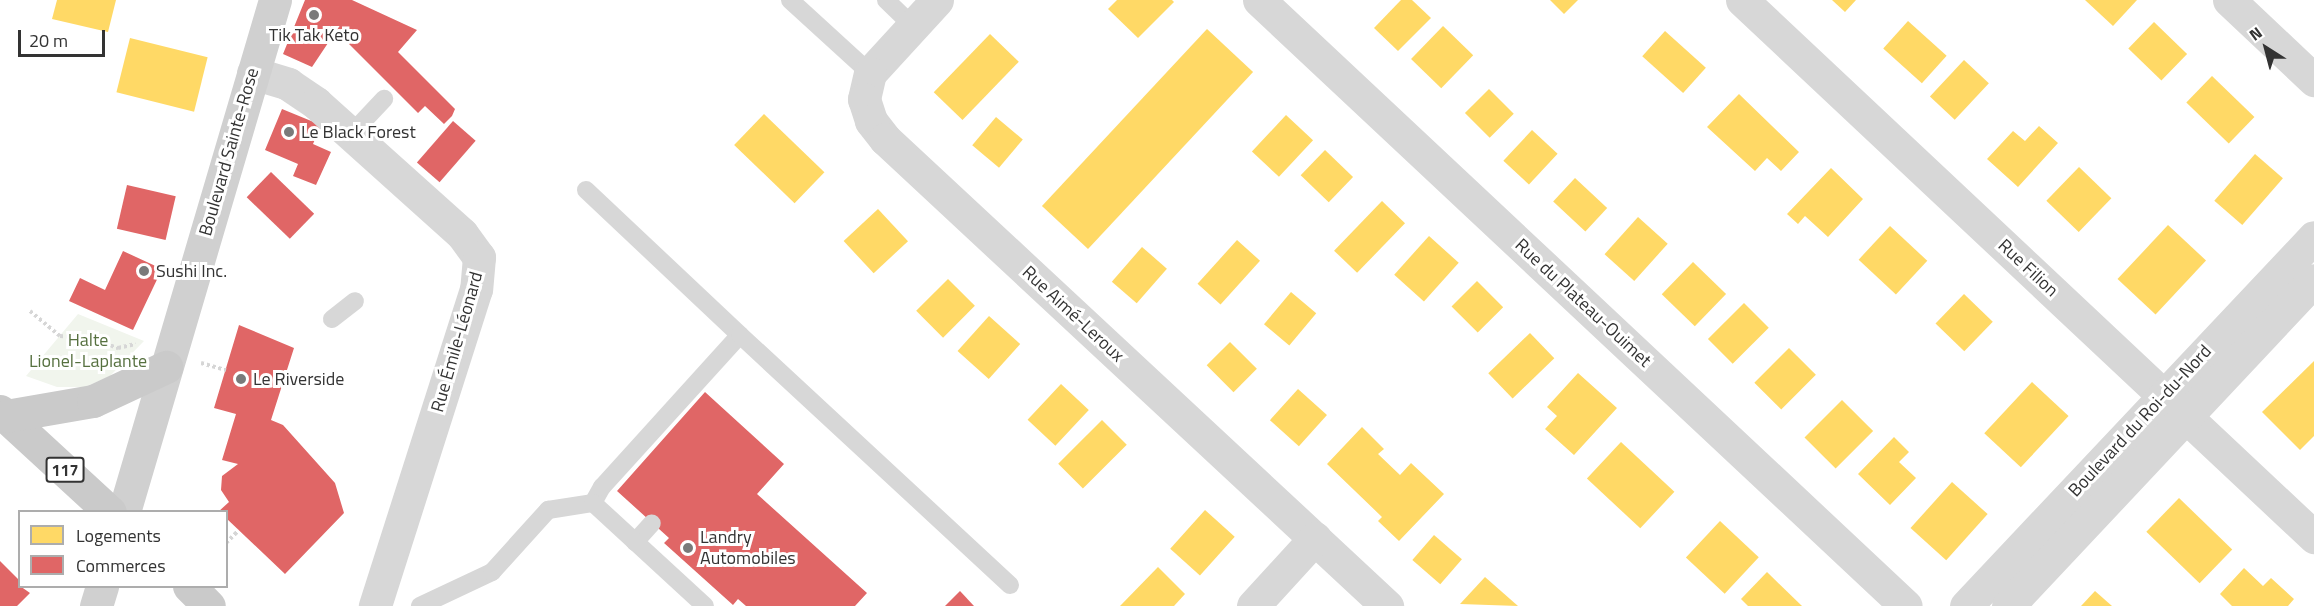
<!DOCTYPE html>
<html>
<head>
<meta charset="utf-8">
<style>
  body { margin:0 }
  #map { position:relative; width:2314px; height:606px; overflow:hidden; background:#fff; font-family:"Titillium Web",sans-serif }
  div>[style] { position:absolute }
  [style*='--x'] { left:calc(var(--x)*1px); top:calc(var(--y)*1px); width:calc(var(--w)*1px); rotate:calc(var(--a)*1deg) }
  .green>* { inset:0; background:#f1f5ed }
  .homes>* { inset:0; background:#ffd966; transform-origin:0 0 }
  .shops>* { inset:0; background:#e06666; transform-origin:0 0 }
  .path>* { height:4px; margin-top:-2px; transform-origin:0; background:repeating-linear-gradient(90deg,#d6d6d6 0 3px,transparent 0 6px) }
  .lane>* { height:18px; margin:-9px; padding:0 9px; transform-origin:9px; border-radius:9px; background:#d7d7d7 }
  .street>* { height:33px; margin:-16.5px; padding:0 16.5px; transform-origin:16.5px; border-radius:16.5px; background:#d7d7d7 }
  .secondary>* { height:33px; margin:-16.5px; padding:0 16.5px; transform-origin:16.5px; border-radius:16.5px; background:#d0d0d0 }
  .primary>* { height:33px; margin:-16.5px; padding:0 16.5px; transform-origin:16.5px; border-radius:16.5px; background:#cacaca }
  .dots>* { width:16px; height:16px; translate:-50% -50%; box-sizing:border-box; border:3px solid #fff; border-radius:50% }
  span { translate:-50% -50%; white-space:nowrap; text-align:center; line-height:1.15; -webkit-text-stroke:6px #fff; paint-order:stroke }
  .shield-label span { padding:2px 4px; background:#fff; border:2px solid; border-radius:4px; -webkit-text-stroke-width:0 }
  .shield-label { font-size:16px; color:#333; font-weight:700 }
  .poi-label { font-size:18px; color:#333 }
  .left { translate:0 -50%; text-align:left }
  .street-label { font-size:18px; color:#333 }
  .park-label { font-size:18px; color:#56703f }
  .legend { position:absolute; left:18px; top:510px; width:210px; height:78px; box-sizing:border-box; background:#fff; border:2px solid #adadad; margin:0; padding:8px 10px; list-style:none; font-size:18px; color:#333 }
  .legend li { display:flex; align-items:center; gap:12px; height:30px }
  .legend b { width:30px; border:2px solid #adadad }
  .north { position:absolute; left:2236px; top:18px; width:60px; height:60px; -webkit-text-stroke:4px #fff; paint-order:stroke; rotate:324deg; font-size:16px; font-weight:700; line-height:24px; text-align:center; color:#333 }
  .north::after { content:''; display:block; margin:auto; width:21px; height:27px; background:#333; clip-path:polygon(50% 0,100% 100%,50% 72%,0 100%) }
  .scale { position:absolute; left:18px; top:30px; width:87px; height:27px; box-sizing:border-box; border:3px solid #333; border-top:0; padding-left:8px; font-size:18px; line-height:21px; white-space:nowrap; color:#333; -webkit-text-stroke:4px #fff; paint-order:stroke }
</style>
</head>
<body>
<div id="map">
  <div class="green">
    <i style="clip-path:polygon(78px 314px,144px 341px,110px 376px,85px 387px,57px 387px,26px 376px)"></i>
  </div>
  <div class="homes">
    <i style="clip-path:polygon(57px 0,116px 0,108px 32px,52px 19px)"></i>
    <i style="clip-path:polygon(1117px 0,1172px 0,1174px 2px,1138px 38px,1108px 9px)"></i>
    <i style="clip-path:polygon(1401px 0,1412px 0,1431px 18px,1398px 51px,1374px 28px)"></i>
    <i style="clip-path:polygon(1550px 0,1578px 0,1564px 14px)"></i>
    <i style="clip-path:polygon(1832px 0,1856px 0,1845px 12px)"></i>
    <i style="clip-path:polygon(2085px 0,2137px 0,2113px 26px)"></i>
    <i style="left:1908px;top:21px;width:52px;height:37px;rotate:42deg"></i>
    <i style="left:2154px;top:22px;width:46px;height:37px;rotate:44deg"></i>
    <i style="left:1443px;top:26px;width:42px;height:46px;rotate:44deg"></i>
    <i style="left:1207px;top:29px;width:63px;height:242px;rotate:43deg"></i>
    <i style="left:1665px;top:31px;width:55px;height:34px;rotate:42deg"></i>
    <i style="left:990px;top:34px;width:40px;height:81px;rotate:44deg"></i>
    <i style="left:130px;top:38px;width:80px;height:56px;rotate:14deg"></i>
    <i style="left:1964px;top:60px;width:34px;height:50px;rotate:43deg"></i>
    <i style="left:2212px;top:76px;width:59px;height:37px;rotate:44deg"></i>
    <i style="left:1489px;top:89px;width:35px;height:34px;rotate:45deg"></i>
    <i style="clip-path:polygon(1739px 94px,1799px 152px,1781px 171px,1767px 158px,1755px 171px,1707px 127px)"></i>
    <i style="left:764px;top:114px;width:84px;height:43px;rotate:44deg"></i>
    <i style="left:1286px;top:115px;width:37px;height:50px;rotate:43deg"></i>
    <i style="left:996px;top:117px;width:35px;height:37px;rotate:40deg"></i>
    <i style="clip-path:polygon(2039px 126px,2058px 143px,2018px 187px,1987px 159px,2013px 131px,2025px 141px)"></i>
    <i style="left:1532px;top:130px;width:35px;height:42px;rotate:43deg"></i>
    <i style="left:1325px;top:150px;width:39px;height:35px;rotate:44deg"></i>
    <i style="left:2255px;top:154px;width:37px;height:62px;rotate:41deg"></i>
    <i style="left:2079px;top:167px;width:45px;height:47px;rotate:44deg"></i>
    <i style="clip-path:polygon(1831px 168px,1863px 199px,1828px 237px,1805px 216px,1798px 224px,1787px 214px)"></i>
    <i style="left:1575px;top:178px;width:44px;height:32px;rotate:43deg"></i>
    <i style="left:1382px;top:201px;width:32px;height:69px;rotate:44deg"></i>
    <i style="left:878px;top:209px;width:44px;height:47px;rotate:47deg"></i>
    <i style="left:1638px;top:217px;width:40px;height:50px;rotate:42deg"></i>
    <i style="left:2168px;top:225px;width:52px;height:74px;rotate:43deg"></i>
    <i style="left:1890px;top:226px;width:51px;height:46px;rotate:43deg"></i>
    <i style="left:1429px;top:236px;width:40px;height:52px;rotate:42deg"></i>
    <i style="left:1237px;top:240px;width:31px;height:59px;rotate:42deg"></i>
    <i style="left:1142px;top:247px;width:33px;height:46px;rotate:41deg"></i>
    <i style="left:1693px;top:262px;width:46px;height:45px;rotate:44deg"></i>
    <i style="left:948px;top:279px;width:38px;height:45px;rotate:45deg"></i>
    <i style="left:1477px;top:281px;width:37px;height:36px;rotate:45deg"></i>
    <i style="left:1291px;top:292px;width:33px;height:42px;rotate:40deg"></i>
    <i style="left:1964px;top:294px;width:40px;height:41px;rotate:44deg"></i>
    <i style="left:1744px;top:303px;width:35px;height:51px;rotate:45deg"></i>
    <i style="left:989px;top:316px;width:42px;height:47px;rotate:42deg"></i>
    <i style="left:1530px;top:333px;width:35px;height:58px;rotate:46deg"></i>
    <i style="left:1230px;top:342px;width:38px;height:33px;rotate:45deg"></i>
    <i style="left:1789px;top:348px;width:38px;height:49px;rotate:45deg"></i>
    <i style="clip-path:polygon(2314px 361px,2314px 436px,2300px 450px,2262px 412px)"></i>
    <i style="clip-path:polygon(1578px 373px,1617px 408px,1574px 455px,1545px 429px,1557px 416px,1547px 407px)"></i>
    <i style="left:2032px;top:382px;width:50px;height:70px;rotate:43deg"></i>
    <i style="left:1061px;top:384px;width:38px;height:49px;rotate:43deg"></i>
    <i style="left:1298px;top:389px;width:39px;height:42px;rotate:42deg"></i>
    <i style="left:1842px;top:400px;width:44px;height:53px;rotate:45deg"></i>
    <i style="left:1102px;top:420px;width:35px;height:62px;rotate:45deg"></i>
    <i style="clip-path:polygon(1362px 427px,1384px 449px,1378px 454px,1400px 475px,1411px 463px,1444px 494px,1399px 541px,1378px 521px,1382px 517px,1327px 464px)"></i>
    <i style="clip-path:polygon(1894px 437px,1909px 452px,1899px 462px,1916px 478px,1890px 505px,1858px 474px)"></i>
    <i style="left:1621px;top:442px;width:73px;height:50px;rotate:43deg"></i>
    <i style="left:1952px;top:482px;width:48px;height:62px;rotate:42deg"></i>
    <i style="left:2179px;top:498px;width:74px;height:47px;rotate:44deg"></i>
    <i style="left:1205px;top:510px;width:40px;height:52px;rotate:42deg"></i>
    <i style="left:1720px;top:521px;width:53px;height:50px;rotate:43deg"></i>
    <i style="left:1434px;top:535px;width:37px;height:33px;rotate:41deg"></i>
    <i style="clip-path:polygon(1158px 567px,1185px 594px,1174px 606px,1120px 606px)"></i>
    <i style="clip-path:polygon(2244px 568px,2263px 586px,2271px 578px,2294px 599px,2288px 606px,2232px 606px,2220px 594px)"></i>
    <i style="clip-path:polygon(1767px 572px,1802px 606px,1748px 606px,1741px 599px)"></i>
    <i style="clip-path:polygon(1485px 577px,1518px 606px,1460px 604px)"></i>
    <i style="clip-path:polygon(2095px 591px,2112px 606px,2081px 606px)"></i>
  </div>
  <div class="shops">
    <i style="clip-path:polygon(305px 0,352px 0,417px 30px,398px 52px,455px 109px,452px 116px,444px 124px,425px 106px,418px 113px,336px 31px,312px 67px,283px 54px)"></i>
    <i style="clip-path:polygon(282px 109px,321px 125px,313px 144px,331px 152px,316px 185px,293px 176px,298px 164px,265px 150px)"></i>
    <i style="left:453px;top:121px;width:30px;height:55px;rotate:41deg"></i>
    <i style="left:271px;top:172px;width:60px;height:35px;rotate:44deg"></i>
    <i style="left:127px;top:185px;width:50px;height:45px;rotate:13deg"></i>
    <i style="clip-path:polygon(123px 251px,162px 269px,133px 330px,69px 301px,80px 278px,105px 290px)"></i>
    <i style="clip-path:polygon(239px 325px,294px 348px,271px 420px,283px 425px,335px 483px,344px 513px,285px 574px,226px 518px,226px 512px,218px 512px,229px 502px,221px 490px,222px 476px,238px 464px,222px 460px,236px 414px,214px 408px)"></i>
    <i style="clip-path:polygon(705px 392px,784px 464px,757px 494px,867px 593px,855px 606px,746px 606px,738px 599px,733px 605px,664px 543px,669px 538px,617px 491px)"></i>
    <i style="clip-path:polygon(0 561px,20px 581px,20px 586px,30px 593px,17px 606px,0 606px)"></i>
    <i style="clip-path:polygon(960px 591px,974px 606px,945px 606px)"></i>
  </div>
  <div class="path">
    <i style="--x:30;--y:311;--w:39;--a:40"></i>
    <i style="--x:60;--y:336;--w:34;--a:5"></i>
    <i style="--x:94;--y:339;--w:26;--a:21"></i>
    <i style="--x:118;--y:348;--w:18;--a:-13"></i>
    <i style="--x:201;--y:363;--w:26;--a:16"></i>
    <i style="--x:226;--y:543;--w:18;--a:-45"></i>
  </div>
  <div class="lane">
    <i style="--x:790;--y:0;--w:108;--a:42.4"></i>
    <i style="--x:886;--y:0;--w:37;--a:44"></i>
    <i style="--x:352;--y:133;--w:47;--a:-46.7"></i>
    <i style="--x:586;--y:190;--w:212;--a:43.3"></i>
    <i style="--x:332;--y:319;--w:29;--a:-38"></i>
    <i style="--x:593;--y:503;--w:18;--a:-61"></i>
    <i style="--x:602;--y:487;--w:205;--a:-47.8"></i>
    <i style="--x:740;--y:335;--w:368;--a:42.8"></i>
    <i style="--x:635;--y:542;--w:25;--a:-48"></i>
    <i style="--x:420;--y:606;--w:80;--a:-25.3"></i>
    <i style="--x:492;--y:572;--w:84;--a:-47.9"></i>
    <i style="--x:548;--y:510;--w:46;--a:-8.8"></i>
    <i style="--x:593;--y:503;--w:152;--a:42.6"></i>
  </div>
  <div class="street">
    <i style="--x:937;--y:0;--w:99;--a:132.5"></i>
    <i style="--x:870;--y:73;--w:27;--a:103"></i>
    <i style="--x:864;--y:99;--w:23;--a:72"></i>
    <i style="--x:871;--y:121;--w:23;--a:52"></i>
    <i style="--x:885;--y:139;--w:686;--a:42.93"></i>
    <i style="--x:1259;--y:0;--w:886;--a:43.13"></i>
    <i style="--x:1742;--y:0;--w:785;--a:43.19"></i>
    <i style="--x:2229;--y:0;--w:117;--a:43.3"></i>
    <i style="--x:253;--y:73;--w:37;--a:17"></i>
    <i style="--x:288;--y:84;--w:34;--a:34"></i>
    <i style="--x:316;--y:103;--w:196;--a:41.9"></i>
    <i style="--x:462;--y:234;--w:29;--a:54"></i>
    <i style="--x:479;--y:257;--w:32;--a:95"></i>
    <i style="--x:476;--y:289;--w:333;--a:107.7"></i>
    <i style="--x:1253;--y:606;--w:92;--a:-47.6"></i>
    <i style="--x:1966;--y:606;--w:507;--a:-46.68"></i>
    <i style="--x:2008;--y:606;--w:447;--a:-46.8"></i>
  </div>
  <div class="secondary">
    <i style="--x:124;--y:512;--w:534;--a:-73.57"></i>
    <i style="--x:96;--y:606;--w:21;--a:-73"></i>
  </div>
  <div class="primary">
    <i style="--x:0;--y:411;--w:149;--a:42.6"></i>
    <i style="--x:6;--y:416;--w:88;--a:-9.8"></i>
    <i style="--x:93;--y:401;--w:81;--a:-25"></i>
    <i style="--x:189;--y:586;--w:28;--a:45"></i>
  </div>
  <div class="dots">
    <i style="left:314px;top:15px;background:#7a7a7a"></i>
    <i style="left:289px;top:132px;background:#7a7a7a"></i>
    <i style="left:144px;top:271px;background:#7a7a7a"></i>
    <i style="left:241px;top:379px;background:#7a7a7a"></i>
    <i style="left:688px;top:548px;background:#7a7a7a"></i>
  </div>
  <div class="shield-label">
    <span style="left:65px;top:470px">117</span>
  </div>
  <div class="poi-label">
    <span style="left:314px;top:35px">Tik Tak Keto</span>
    <span class="left" style="left:301px;top:132px">Le Black Forest</span>
    <span class="left" style="left:156px;top:271px">Sushi Inc.</span>
    <span class="left" style="left:253px;top:379px">Le Riverside</span>
    <span class="left" style="left:700px;top:548px">Landry<br>Automobiles</span>
  </div>
  <div class="street-label">
    <span style="left:229px;top:152px;rotate:-74deg">Boulevard Sainte-Rose</span>
    <span style="left:2028px;top:268px;rotate:43deg">Rue Filion</span>
    <span style="left:1583px;top:303px;rotate:43deg">Rue du Plateau-Ouimet</span>
    <span style="left:1073px;top:314px;rotate:43deg">Rue Aimé-Leroux</span>
    <span style="left:457px;top:342px;rotate:-74deg">Rue Émile-Léonard</span>
    <span style="left:2140px;top:421px;rotate:-47deg">Boulevard du Roi-du-Nord</span>
  </div>
  <div class="park-label">
    <span style="left:88px;top:351px">Halte<br>Lionel-Laplante</span>
  </div>
  <ul class="legend">
  <li><b style="height:16px;background:#ffd966"></b>Logements</li>
  <li><b style="height:16px;background:#e06666"></b>Commerces</li>
  </ul>
  <div class="north">N</div>
  <div class="scale">20 m</div>
</div>
</body>
</html>
